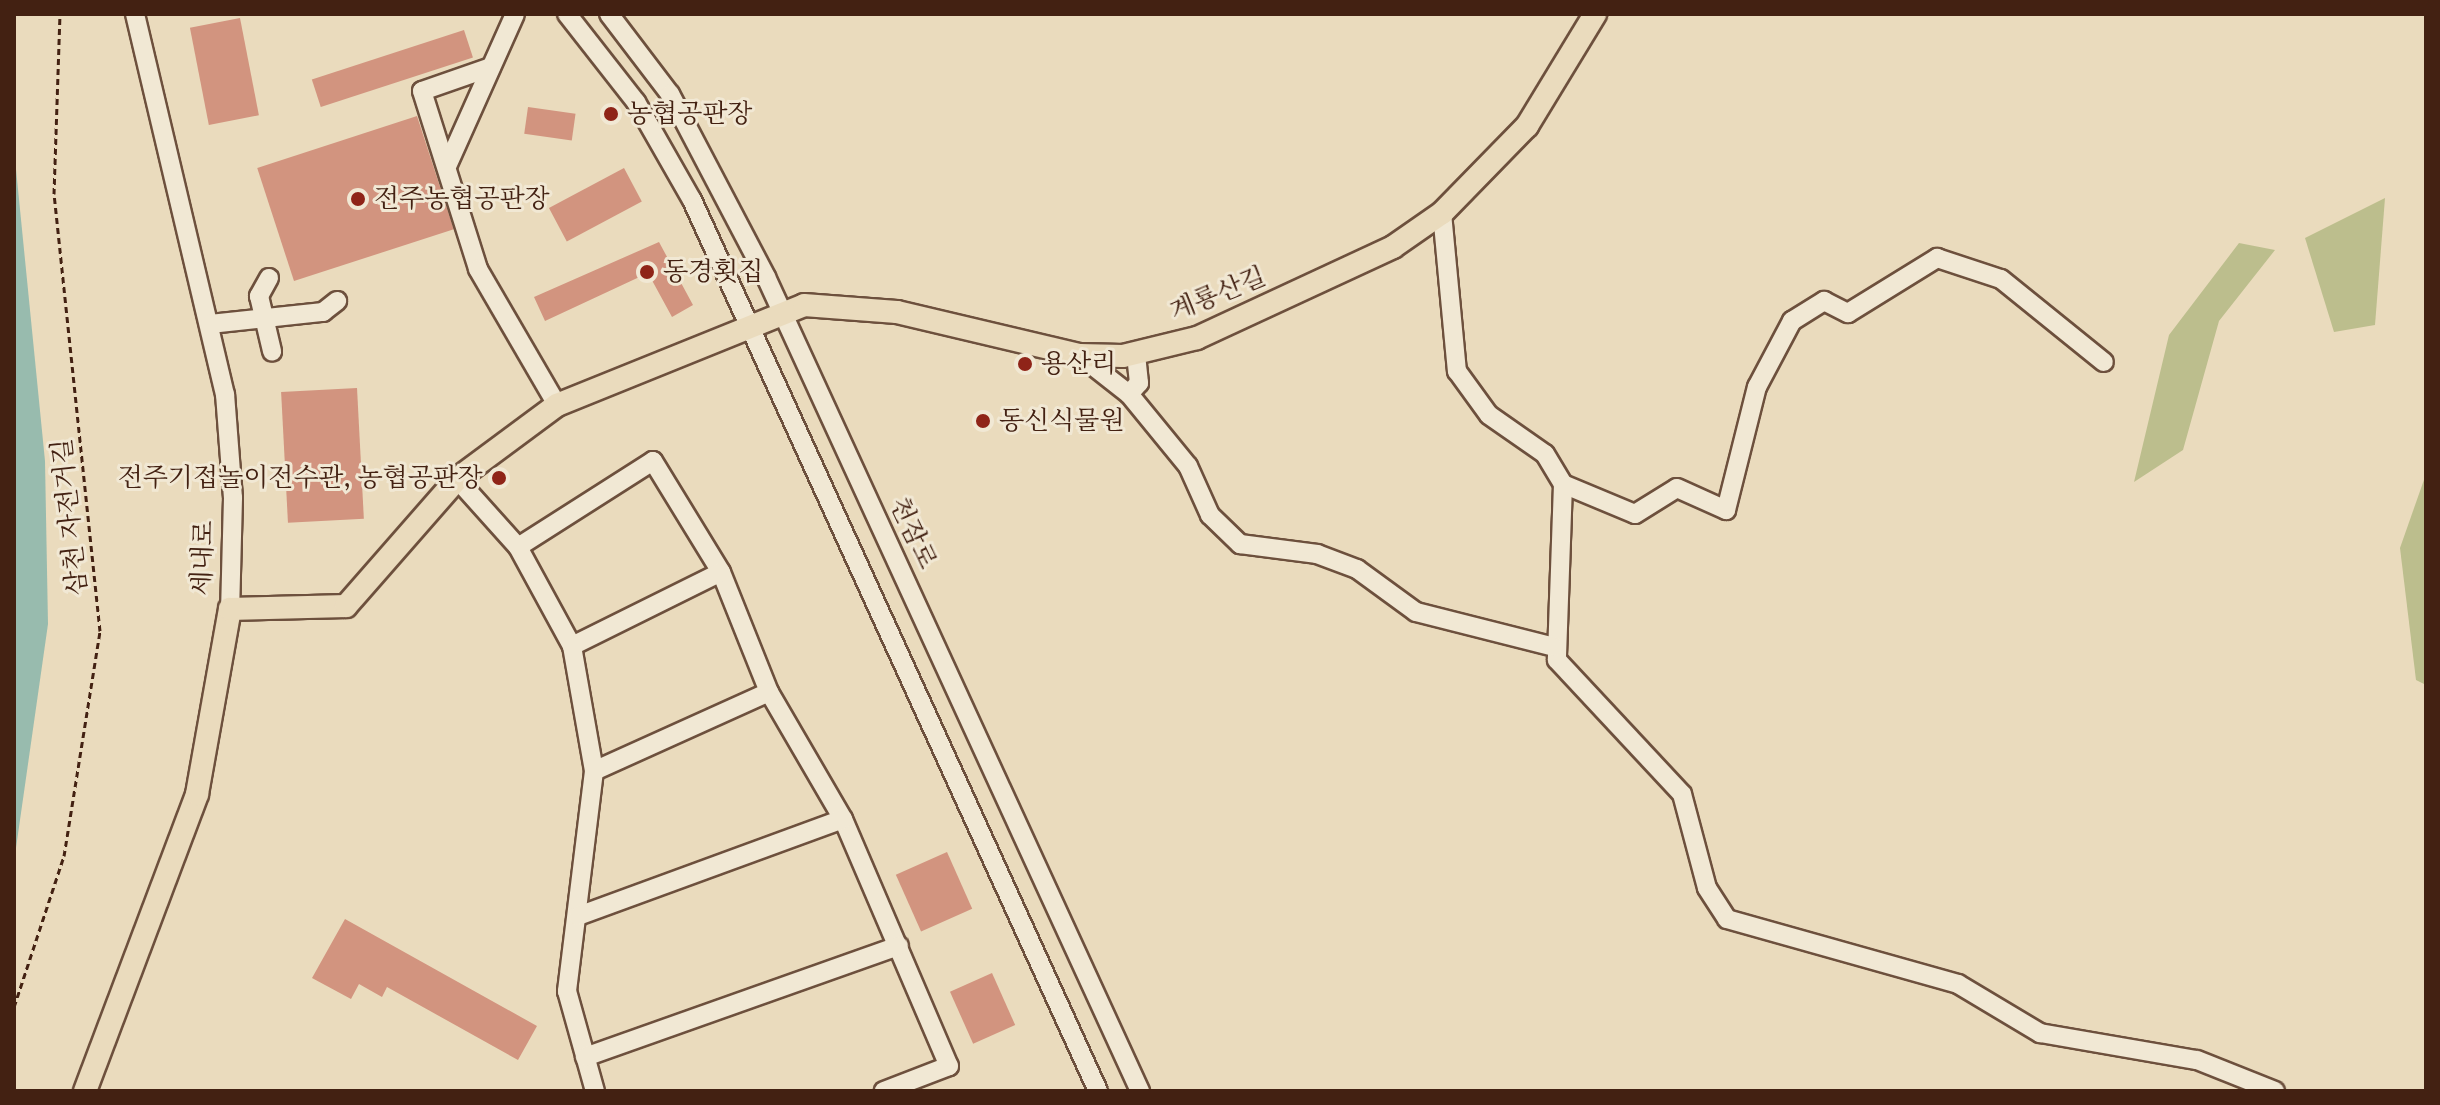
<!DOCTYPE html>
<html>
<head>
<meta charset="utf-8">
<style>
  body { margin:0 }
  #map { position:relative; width:2440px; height:1105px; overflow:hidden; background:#eadbbd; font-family:"Libre Caslon Text","Noto Serif KR",serif }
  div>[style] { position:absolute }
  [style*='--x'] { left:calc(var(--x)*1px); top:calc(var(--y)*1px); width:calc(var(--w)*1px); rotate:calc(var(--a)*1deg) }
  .green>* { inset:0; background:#bcbe8d }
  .water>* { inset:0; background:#98bbae }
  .building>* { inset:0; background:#d2947f; transform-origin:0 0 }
  .path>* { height:3px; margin-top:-1.5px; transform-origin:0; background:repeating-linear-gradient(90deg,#432112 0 6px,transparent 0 10px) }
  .roads { filter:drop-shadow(2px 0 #6d503d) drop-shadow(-2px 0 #6d503d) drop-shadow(0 2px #6d503d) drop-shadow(0 -2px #6d503d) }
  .minor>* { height:18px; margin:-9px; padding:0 9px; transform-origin:9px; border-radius:9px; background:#f1e8d4 }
  .major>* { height:22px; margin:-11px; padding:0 11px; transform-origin:11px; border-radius:11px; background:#eadbbd }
  .dots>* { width:22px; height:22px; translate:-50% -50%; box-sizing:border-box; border:4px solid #f1e8d4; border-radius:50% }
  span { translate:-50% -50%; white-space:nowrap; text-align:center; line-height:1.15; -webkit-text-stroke:6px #f1e8d4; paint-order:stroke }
  .poi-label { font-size:26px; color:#432112 }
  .left { translate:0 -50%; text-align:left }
  .right { translate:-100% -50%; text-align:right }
  .street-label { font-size:26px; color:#432112 }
  .frame { position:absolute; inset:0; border:16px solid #432112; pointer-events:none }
</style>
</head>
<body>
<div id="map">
  <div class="green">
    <i style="clip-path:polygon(2385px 198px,2375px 325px,2334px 332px,2305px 238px)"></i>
    <i style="clip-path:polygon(2239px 243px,2275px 250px,2219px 321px,2183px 450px,2134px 482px,2169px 335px)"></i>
    <i style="clip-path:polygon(2426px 474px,2426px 685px,2416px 680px,2400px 548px)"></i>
  </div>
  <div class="water">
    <i style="clip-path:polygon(14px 149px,45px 461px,48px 624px,14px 862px)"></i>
  </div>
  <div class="building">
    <i style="left:240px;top:18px;width:99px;height:51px;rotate:79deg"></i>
    <i style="left:464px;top:30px;width:29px;height:160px;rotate:72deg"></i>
    <i style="left:528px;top:107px;width:48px;height:27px;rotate:8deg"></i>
    <i style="left:417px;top:116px;width:119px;height:168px;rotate:72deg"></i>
    <i style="left:624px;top:168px;width:38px;height:85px;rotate:62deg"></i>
    <i style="clip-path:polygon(659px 242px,693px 305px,672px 317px,648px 273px,545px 321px,534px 297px)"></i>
    <i style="left:357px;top:388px;width:131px;height:76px;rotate:87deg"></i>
    <i style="left:947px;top:852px;width:62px;height:56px;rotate:66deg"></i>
    <i style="clip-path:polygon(345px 919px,537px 1026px,518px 1060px,387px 987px,382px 997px,359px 984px,351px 999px,312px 978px)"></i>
    <i style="left:992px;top:973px;width:57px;height:46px;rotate:66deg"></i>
  </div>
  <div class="path">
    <i style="--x:14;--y:1007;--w:159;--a:-71.7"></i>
    <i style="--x:64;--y:856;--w:228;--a:-80.9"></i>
    <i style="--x:100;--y:631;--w:439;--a:-96"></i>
    <i style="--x:54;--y:194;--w:180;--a:-88.1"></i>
  </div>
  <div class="roads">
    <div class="minor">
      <i style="--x:135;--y:14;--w:391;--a:76.7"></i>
      <i style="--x:225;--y:394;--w:104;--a:85.6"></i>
      <i style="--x:233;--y:498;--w:111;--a:91.5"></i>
      <i style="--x:567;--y:14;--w:112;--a:51.9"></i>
      <i style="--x:636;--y:102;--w:113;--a:60.3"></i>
      <i style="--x:692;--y:200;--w:979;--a:65.5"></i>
      <i style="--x:609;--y:14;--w:101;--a:52.7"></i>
      <i style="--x:670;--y:94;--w:207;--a:62.3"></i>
      <i style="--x:766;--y:277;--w:896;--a:65.32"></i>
      <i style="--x:491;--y:67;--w:73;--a:160.8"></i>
      <i style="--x:422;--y:91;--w:187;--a:72.5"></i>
      <i style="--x:478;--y:269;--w:157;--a:59.8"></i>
      <i style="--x:448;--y:164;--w:164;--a:-65.9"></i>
      <i style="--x:1442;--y:213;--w:159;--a:84.6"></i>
      <i style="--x:1457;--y:371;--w:54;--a:54"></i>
      <i style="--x:1489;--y:415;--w:68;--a:34.9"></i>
      <i style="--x:1545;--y:454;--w:35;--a:59"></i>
      <i style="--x:1563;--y:484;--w:176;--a:92"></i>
      <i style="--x:1557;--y:660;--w:183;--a:47"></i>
      <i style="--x:1682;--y:794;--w:97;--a:75.1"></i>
      <i style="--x:1707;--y:888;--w:37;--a:57"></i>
      <i style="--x:1727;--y:919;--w:240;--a:15.7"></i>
      <i style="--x:1958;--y:984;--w:96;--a:30.9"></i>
      <i style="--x:2040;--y:1033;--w:159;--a:9.8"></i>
      <i style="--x:2197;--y:1060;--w:84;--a:21.7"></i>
      <i style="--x:269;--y:278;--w:21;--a:119"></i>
      <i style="--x:259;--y:296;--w:57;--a:76.7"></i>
      <i style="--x:210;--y:324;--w:114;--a:-6.1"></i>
      <i style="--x:323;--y:312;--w:18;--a:-38"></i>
      <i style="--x:1079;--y:355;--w:63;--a:38"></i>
      <i style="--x:1129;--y:394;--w:93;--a:50.7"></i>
      <i style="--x:1188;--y:466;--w:54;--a:65.8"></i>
      <i style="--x:1210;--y:515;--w:42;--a:44"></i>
      <i style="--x:1240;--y:544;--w:78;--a:7.4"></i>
      <i style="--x:1317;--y:554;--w:43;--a:20.6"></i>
      <i style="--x:1357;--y:569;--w:73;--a:36.1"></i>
      <i style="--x:1416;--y:612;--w:142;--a:14.2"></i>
      <i style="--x:1129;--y:394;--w:15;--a:-48"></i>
      <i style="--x:1139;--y:383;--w:30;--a:-96"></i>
      <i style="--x:457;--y:479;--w:91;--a:48.1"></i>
      <i style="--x:518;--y:547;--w:113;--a:61.4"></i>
      <i style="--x:572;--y:646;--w:127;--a:80"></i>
      <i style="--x:594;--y:771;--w:222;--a:97"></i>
      <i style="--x:567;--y:991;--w:104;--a:74.4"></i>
      <i style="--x:1563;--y:484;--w:78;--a:22.6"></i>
      <i style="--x:1635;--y:514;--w:49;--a:-31.8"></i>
      <i style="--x:1677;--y:488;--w:54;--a:24.2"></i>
      <i style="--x:1726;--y:510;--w:127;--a:-75.9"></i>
      <i style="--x:1757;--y:387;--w:75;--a:-62.1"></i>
      <i style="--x:1792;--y:321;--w:38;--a:-32"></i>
      <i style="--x:1824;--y:301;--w:27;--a:27"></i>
      <i style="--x:1848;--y:313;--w:105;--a:-31.7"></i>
      <i style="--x:1937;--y:258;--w:67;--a:18.2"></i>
      <i style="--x:2001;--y:279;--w:132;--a:38.9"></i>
      <i style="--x:518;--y:547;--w:160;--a:-32.5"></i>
      <i style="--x:653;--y:461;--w:130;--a:58.5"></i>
      <i style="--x:721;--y:572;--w:129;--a:68.2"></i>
      <i style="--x:769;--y:692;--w:147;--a:59.8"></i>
      <i style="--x:843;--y:819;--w:269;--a:66.8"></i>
      <i style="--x:949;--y:1066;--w:70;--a:159"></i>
      <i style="--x:572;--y:646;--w:166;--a:-26.4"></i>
      <i style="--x:594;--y:771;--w:192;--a:-24.3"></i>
      <i style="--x:578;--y:916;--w:282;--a:-20.1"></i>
      <i style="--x:585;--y:1057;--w:333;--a:-19.5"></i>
    </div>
    <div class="major">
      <i style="--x:85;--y:1091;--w:317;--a:-69.3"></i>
      <i style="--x:197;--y:794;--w:188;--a:-79.9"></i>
      <i style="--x:230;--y:609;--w:116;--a:-1.5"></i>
      <i style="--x:346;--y:606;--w:169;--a:-48.8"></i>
      <i style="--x:457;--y:479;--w:124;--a:-36.5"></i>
      <i style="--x:557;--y:405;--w:266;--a:-22"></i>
      <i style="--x:804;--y:305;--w:93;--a:4.3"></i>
      <i style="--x:897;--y:312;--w:187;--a:13.3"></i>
      <i style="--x:1079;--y:355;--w:44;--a:1.3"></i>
      <i style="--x:1123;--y:356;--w:76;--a:-13.7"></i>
      <i style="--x:1197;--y:338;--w:216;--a:-24.9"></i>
      <i style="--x:1393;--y:247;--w:60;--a:-34.8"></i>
      <i style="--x:1442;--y:213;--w:122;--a:-45.7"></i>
      <i style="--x:1527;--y:126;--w:131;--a:-58.7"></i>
    </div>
  </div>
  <div class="dots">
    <i style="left:611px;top:114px;background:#8f2418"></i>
    <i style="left:358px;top:199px;background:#8f2418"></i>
    <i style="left:647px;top:272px;background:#8f2418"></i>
    <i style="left:1025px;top:364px;background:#8f2418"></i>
    <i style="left:983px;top:421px;background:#8f2418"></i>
    <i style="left:499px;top:478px;background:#8f2418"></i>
  </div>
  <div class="poi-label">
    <span class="left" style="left:627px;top:114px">농협공판장</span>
    <span class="left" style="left:374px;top:199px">전주농협공판장</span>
    <span class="left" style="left:663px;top:272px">동경횟집</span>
    <span class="left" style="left:1041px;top:364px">용산리</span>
    <span class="left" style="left:999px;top:421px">동신식물원</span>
    <span class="right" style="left:483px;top:478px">전주기접놀이전수관, 농협공판장</span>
  </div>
  <div class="street-label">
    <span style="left:1218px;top:294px;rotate:-22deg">계룡산길</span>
    <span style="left:70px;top:517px;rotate:-96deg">삼천 자전거길</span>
    <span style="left:913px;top:533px;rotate:65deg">천잠로</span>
    <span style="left:203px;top:558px;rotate:-88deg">세내로</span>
  </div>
  <div class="frame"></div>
</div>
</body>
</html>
